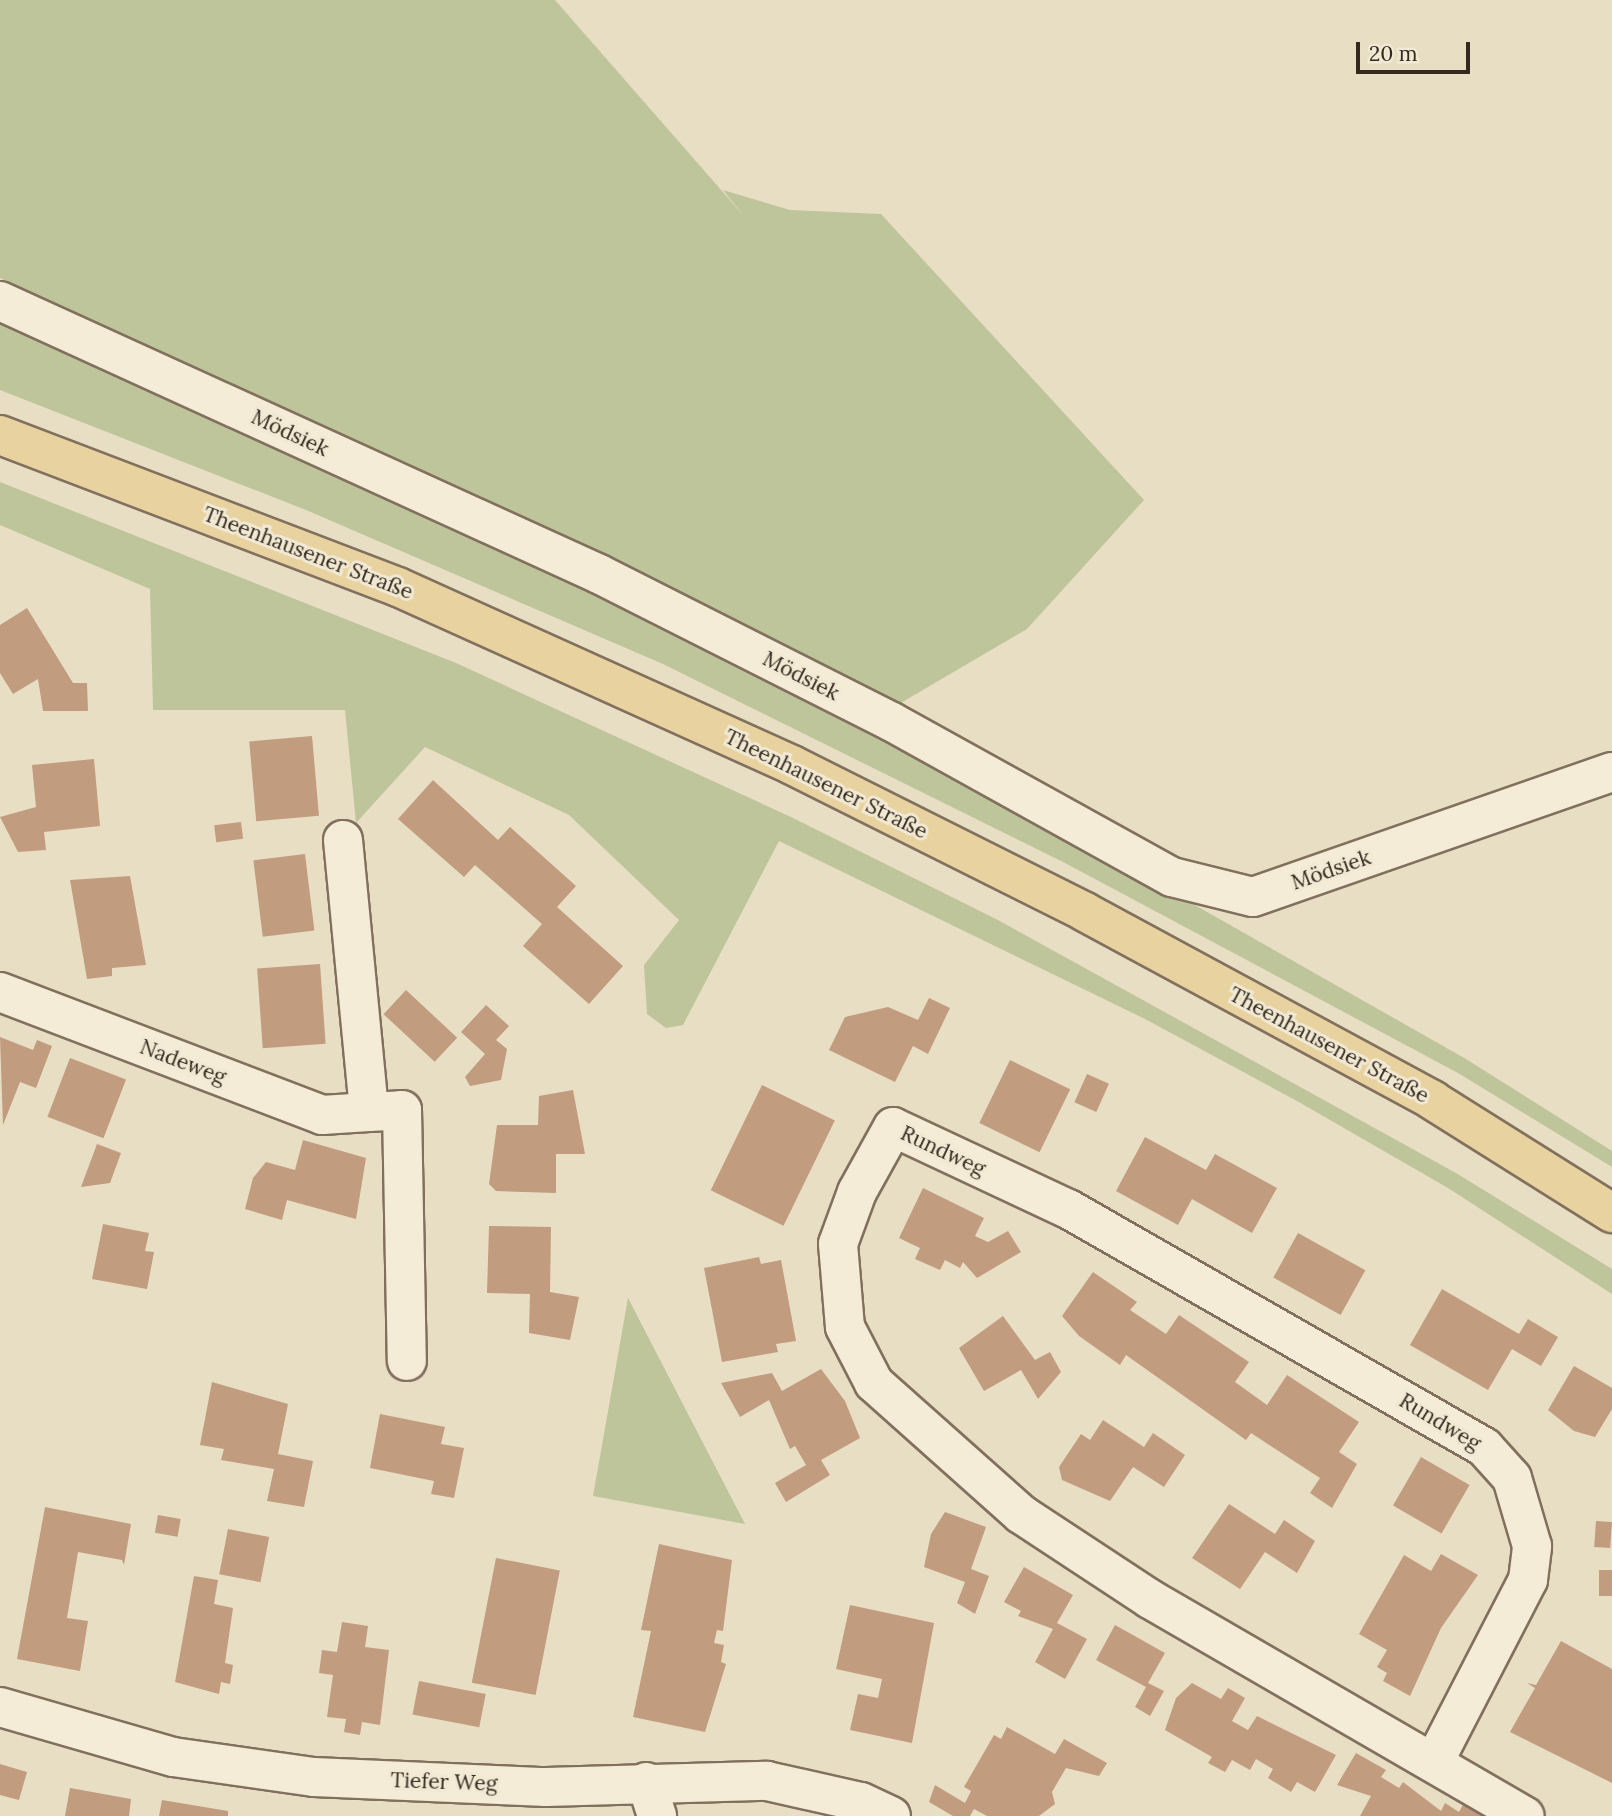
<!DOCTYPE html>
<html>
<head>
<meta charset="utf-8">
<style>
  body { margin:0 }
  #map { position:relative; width:1612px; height:1816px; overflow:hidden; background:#e8dec4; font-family:Lora,serif }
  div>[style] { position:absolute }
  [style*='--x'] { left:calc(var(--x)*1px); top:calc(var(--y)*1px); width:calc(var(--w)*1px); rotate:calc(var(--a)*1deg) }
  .green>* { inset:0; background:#bfc59a }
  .building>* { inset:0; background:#c29c7f; transform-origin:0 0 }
  .roads { filter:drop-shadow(2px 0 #81705d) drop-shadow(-2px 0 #81705d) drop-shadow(0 2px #81705d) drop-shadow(0 -2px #81705d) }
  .minor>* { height:38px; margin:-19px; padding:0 19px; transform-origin:19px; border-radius:19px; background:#f4ecd7 }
  .major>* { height:38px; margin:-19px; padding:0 19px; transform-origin:19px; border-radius:19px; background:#e7d2a0 }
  span { translate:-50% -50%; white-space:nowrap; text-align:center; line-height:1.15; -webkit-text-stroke:6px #f1e9d3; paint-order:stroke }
  .street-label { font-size:21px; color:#33291f }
  .scale { position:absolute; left:1356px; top:42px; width:114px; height:32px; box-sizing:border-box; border:4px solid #33291f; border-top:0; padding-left:9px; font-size:21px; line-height:24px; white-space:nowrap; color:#33291f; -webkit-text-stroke:5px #f1e9d3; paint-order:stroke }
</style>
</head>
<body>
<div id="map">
  <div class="green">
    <i style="clip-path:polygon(0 0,555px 0,743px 215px,723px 190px,790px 210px,881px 214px,1144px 500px,1027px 629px,899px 704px,608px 555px,0 278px)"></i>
    <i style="clip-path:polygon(0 318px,541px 566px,879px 736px,1163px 887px,1466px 1059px,1612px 1151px,1612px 1167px,1458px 1073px,1065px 863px,663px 664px,306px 510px,0 390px)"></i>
    <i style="clip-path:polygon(0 482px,456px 663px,791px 817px,998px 920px,1456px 1173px,1612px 1269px,1612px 1294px,1448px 1188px,1297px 1101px,1145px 1019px,779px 841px,683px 1025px,666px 1028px,647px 1014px,644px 965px,679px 920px,569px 815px,425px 747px,356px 823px,345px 710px,153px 710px,150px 589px,0 525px)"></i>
    <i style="clip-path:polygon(628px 1298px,673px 1385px,745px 1524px,593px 1496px)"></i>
  </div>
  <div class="building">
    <i style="clip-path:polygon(27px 608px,73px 683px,87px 683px,88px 711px,43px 711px,38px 679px,13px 694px,0 673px,0 625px)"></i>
    <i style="left:312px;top:736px;width:80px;height:63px;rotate:85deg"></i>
    <i style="clip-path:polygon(94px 759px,100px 826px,44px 832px,46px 850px,18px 852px,0 817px,36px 807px,32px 765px)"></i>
    <i style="clip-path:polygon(433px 780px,498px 840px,510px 827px,576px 886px,557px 907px,623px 966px,589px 1004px,523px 946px,542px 924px,475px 865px,464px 877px,398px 819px)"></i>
    <i style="left:241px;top:822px;width:17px;height:27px;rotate:83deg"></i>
    <i style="left:305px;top:854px;width:77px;height:52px;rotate:83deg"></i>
    <i style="clip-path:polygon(130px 876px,146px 965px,112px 968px,112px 976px,87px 979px,70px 880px)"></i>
    <i style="left:320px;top:964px;width:80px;height:63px;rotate:86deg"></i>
    <i style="left:406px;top:990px;width:70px;height:33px;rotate:43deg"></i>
    <i style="clip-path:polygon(929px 998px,950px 1008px,928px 1054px,913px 1046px,895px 1082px,829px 1050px,845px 1017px,888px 1007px,918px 1020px)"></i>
    <i style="clip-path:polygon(486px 1005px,509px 1026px,496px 1040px,507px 1049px,501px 1080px,470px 1086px,465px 1077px,485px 1054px,461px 1032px)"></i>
    <i style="clip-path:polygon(0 1037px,33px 1050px,37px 1040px,52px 1046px,36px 1088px,20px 1082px,3px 1125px)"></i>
    <i style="left:70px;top:1058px;width:60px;height:63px;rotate:21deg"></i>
    <i style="left:1010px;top:1060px;width:67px;height:70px;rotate:26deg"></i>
    <i style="left:1087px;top:1074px;width:24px;height:31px;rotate:24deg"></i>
    <i style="left:762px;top:1085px;width:81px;height:117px;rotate:26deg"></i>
    <i style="clip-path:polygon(573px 1090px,585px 1154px,556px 1154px,556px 1193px,496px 1191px,489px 1184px,497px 1125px,538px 1125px,539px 1096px)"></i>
    <i style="clip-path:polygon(1145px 1137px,1206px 1170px,1215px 1154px,1277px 1188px,1252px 1233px,1192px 1199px,1178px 1225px,1116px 1191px)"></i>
    <i style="clip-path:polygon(303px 1140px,366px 1158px,356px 1219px,287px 1200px,282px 1220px,245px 1209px,253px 1178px,266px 1162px,295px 1170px)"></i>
    <i style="clip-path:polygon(97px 1144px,121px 1153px,110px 1183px,81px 1187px)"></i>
    <i style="clip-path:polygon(923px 1188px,984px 1218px,975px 1236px,988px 1242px,1008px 1231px,1021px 1252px,977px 1278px,963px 1262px,960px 1268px,945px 1260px,940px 1270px,915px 1259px,920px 1248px,899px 1238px)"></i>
    <i style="clip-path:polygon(103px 1224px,149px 1233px,145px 1251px,154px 1252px,147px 1289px,92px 1279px)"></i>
    <i style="clip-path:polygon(489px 1226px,551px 1227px,550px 1292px,579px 1297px,570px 1340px,529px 1333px,530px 1294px,487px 1293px)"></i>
    <i style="left:1298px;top:1233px;width:77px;height:51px;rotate:29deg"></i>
    <i style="clip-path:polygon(759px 1257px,761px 1264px,781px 1260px,796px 1341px,776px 1344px,778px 1352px,722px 1362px,704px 1268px)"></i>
    <i style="clip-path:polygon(1093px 1272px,1137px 1302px,1130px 1310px,1166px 1334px,1179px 1315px,1249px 1362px,1235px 1382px,1267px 1405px,1287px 1375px,1359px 1422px,1339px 1452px,1357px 1464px,1332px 1508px,1310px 1493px,1320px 1478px,1251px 1433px,1246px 1440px,1126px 1355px,1120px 1365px,1079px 1336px,1062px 1316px)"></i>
    <i style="clip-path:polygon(1442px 1289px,1519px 1334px,1528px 1319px,1558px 1337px,1541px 1366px,1512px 1349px,1488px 1390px,1410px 1345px)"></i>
    <i style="clip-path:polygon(1003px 1316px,1035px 1360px,1050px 1352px,1061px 1372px,1038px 1399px,1021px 1370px,984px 1391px,959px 1348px)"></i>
    <i style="clip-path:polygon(1574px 1366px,1612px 1388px,1612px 1409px,1595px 1437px,1574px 1431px,1548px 1410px)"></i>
    <i style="clip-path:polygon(821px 1369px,845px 1401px,860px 1438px,821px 1460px,830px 1475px,786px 1502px,775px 1483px,806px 1465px,795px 1446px,790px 1449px,769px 1400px,740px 1417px,721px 1383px,772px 1373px,782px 1391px)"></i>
    <i style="clip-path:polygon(212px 1382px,288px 1404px,278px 1454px,313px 1461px,304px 1507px,267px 1501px,274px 1469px,221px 1460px,224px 1449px,200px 1445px)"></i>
    <i style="clip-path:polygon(380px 1414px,445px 1427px,441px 1444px,464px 1448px,454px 1498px,431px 1494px,434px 1481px,370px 1468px)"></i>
    <i style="clip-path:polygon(1103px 1420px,1144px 1447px,1153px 1433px,1185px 1455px,1164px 1487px,1133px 1467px,1110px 1501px,1062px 1480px,1059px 1467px,1081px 1434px,1090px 1440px)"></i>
    <i style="left:1421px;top:1457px;width:56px;height:56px;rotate:30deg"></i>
    <i style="clip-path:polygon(1229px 1504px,1275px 1534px,1284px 1520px,1315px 1541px,1297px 1573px,1265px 1552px,1240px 1589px,1192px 1558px)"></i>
    <i style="clip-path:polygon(45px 1507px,131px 1524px,124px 1565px,122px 1560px,78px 1552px,67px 1618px,88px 1621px,80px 1671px,17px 1659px)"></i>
    <i style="clip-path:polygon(945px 1512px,986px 1527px,971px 1569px,989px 1576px,975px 1614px,957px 1603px,965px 1582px,924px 1567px,931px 1534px)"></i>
    <i style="left:158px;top:1515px;width:23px;height:18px;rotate:10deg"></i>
    <i style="left:1596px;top:1521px;width:16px;height:26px;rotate:4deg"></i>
    <i style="left:228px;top:1529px;width:42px;height:46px;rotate:11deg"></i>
    <i style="clip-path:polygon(659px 1544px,732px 1560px,723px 1631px,717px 1630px,714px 1643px,724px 1645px,721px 1662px,726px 1664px,705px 1732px,633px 1717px,651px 1631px,641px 1630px)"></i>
    <i style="clip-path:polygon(1441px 1554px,1478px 1575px,1441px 1628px,1410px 1696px,1383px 1681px,1387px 1673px,1377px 1667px,1387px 1650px,1359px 1634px,1404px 1555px,1431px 1571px)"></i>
    <i style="left:496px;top:1558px;width:65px;height:127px;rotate:11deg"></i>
    <i style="clip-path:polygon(1024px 1567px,1073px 1595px,1057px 1623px,1087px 1639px,1065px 1679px,1035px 1662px,1053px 1629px,1018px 1616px,1021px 1611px,1004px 1602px)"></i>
    <i style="left:1599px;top:1570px;width:13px;height:26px"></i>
    <i style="clip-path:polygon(194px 1576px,218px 1580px,214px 1604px,233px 1608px,225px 1663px,233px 1665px,230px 1684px,221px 1682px,219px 1694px,175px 1682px)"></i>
    <i style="clip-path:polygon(850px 1605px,934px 1623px,912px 1743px,850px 1730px,858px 1694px,878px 1698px,882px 1679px,836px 1669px)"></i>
    <i style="clip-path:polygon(342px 1622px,368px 1626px,365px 1647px,389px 1650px,380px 1725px,362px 1722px,360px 1735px,344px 1732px,346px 1719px,327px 1717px,333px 1675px,319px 1673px,322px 1650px,337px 1652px)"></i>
    <i style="clip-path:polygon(1115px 1625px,1165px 1653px,1148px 1683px,1164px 1691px,1150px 1716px,1135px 1707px,1146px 1687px,1096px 1660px)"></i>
    <i style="clip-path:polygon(1561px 1641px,1612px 1669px,1612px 1783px,1510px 1732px,1535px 1688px,1527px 1683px,1536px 1685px)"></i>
    <i style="left:419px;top:1681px;width:68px;height:34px;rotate:11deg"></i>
    <i style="clip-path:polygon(1192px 1683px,1221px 1699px,1228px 1688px,1245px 1698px,1232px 1721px,1248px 1730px,1257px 1716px,1336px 1755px,1315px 1792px,1297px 1782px,1291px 1792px,1268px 1778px,1273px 1769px,1256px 1759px,1250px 1770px,1232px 1760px,1225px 1772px,1208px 1763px,1212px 1757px,1165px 1730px,1176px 1698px)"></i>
    <i style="clip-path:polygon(1007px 1727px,1055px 1754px,1064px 1739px,1107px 1763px,1099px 1776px,1066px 1768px,1052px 1792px,1055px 1804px,1039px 1816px,987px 1816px,974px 1809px,970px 1816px,953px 1816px,929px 1802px,935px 1785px,965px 1803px,971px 1791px,964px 1787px,994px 1735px,1001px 1739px)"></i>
    <i style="clip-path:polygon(1356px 1753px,1386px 1770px,1381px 1777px,1399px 1788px,1403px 1782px,1441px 1811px,1445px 1803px,1459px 1812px,1465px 1801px,1491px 1816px,1360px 1816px,1371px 1796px,1337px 1785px)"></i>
    <i style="clip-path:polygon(0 1764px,27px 1772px,19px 1800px,0 1795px)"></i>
    <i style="clip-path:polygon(70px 1788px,131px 1799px,129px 1816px,65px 1816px)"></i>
    <i style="clip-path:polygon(162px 1800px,228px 1811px,228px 1816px,159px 1816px)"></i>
  </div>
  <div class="roads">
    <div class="minor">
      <i style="--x:0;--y:301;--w:658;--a:24.5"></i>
      <i style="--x:599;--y:574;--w:328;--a:26.8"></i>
      <i style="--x:892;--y:722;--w:320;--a:29"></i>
      <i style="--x:1172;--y:877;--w:83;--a:13.9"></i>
      <i style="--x:1253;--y:897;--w:380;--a:-19.2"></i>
      <i style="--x:343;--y:840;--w:273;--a:84.5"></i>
      <i style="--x:369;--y:1112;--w:33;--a:-3"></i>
      <i style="--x:402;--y:1110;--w:251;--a:88.9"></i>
      <i style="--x:0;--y:992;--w:345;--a:20.9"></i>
      <i style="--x:322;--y:1115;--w:47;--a:-3.7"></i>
      <i style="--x:0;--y:1707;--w:180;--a:16.1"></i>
      <i style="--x:173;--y:1757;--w:142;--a:8.1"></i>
      <i style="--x:314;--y:1777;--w:232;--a:2.5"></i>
      <i style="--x:546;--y:1787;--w:221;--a:-1.6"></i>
      <i style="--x:767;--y:1781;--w:96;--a:12.6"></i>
      <i style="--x:861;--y:1802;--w:33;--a:25"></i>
      <i style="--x:1435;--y:1760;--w:203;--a:-62.7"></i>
      <i style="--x:1528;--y:1580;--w:34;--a:-83"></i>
      <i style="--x:1532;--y:1546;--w:71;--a:-106.4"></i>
      <i style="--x:1512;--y:1478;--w:42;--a:-132.1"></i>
      <i style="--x:1484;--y:1447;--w:479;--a:-150.2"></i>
      <i style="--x:1068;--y:1209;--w:193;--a:-154.9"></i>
      <i style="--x:893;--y:1127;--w:74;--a:119"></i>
      <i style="--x:857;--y:1192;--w:55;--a:110.1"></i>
      <i style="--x:838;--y:1244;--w:83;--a:85.2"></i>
      <i style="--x:845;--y:1327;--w:63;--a:62.6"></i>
      <i style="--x:874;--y:1383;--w:197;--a:41.7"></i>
      <i style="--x:1021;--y:1514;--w:154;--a:33.4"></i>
      <i style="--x:1150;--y:1599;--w:433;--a:30.1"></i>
      <i style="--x:646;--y:1782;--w:36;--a:72"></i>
    </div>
    <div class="major">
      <i style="--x:0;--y:435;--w:426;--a:20.9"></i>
      <i style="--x:398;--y:587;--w:432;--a:24.3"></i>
      <i style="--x:792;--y:765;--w:328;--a:26.6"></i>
      <i style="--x:1085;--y:912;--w:395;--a:28.4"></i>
      <i style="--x:1432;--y:1100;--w:213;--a:32.1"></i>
    </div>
  </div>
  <div class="street-label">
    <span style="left:290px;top:433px;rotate:25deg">Mödsiek</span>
    <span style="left:308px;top:553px;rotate:21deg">Theenhausener Straße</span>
    <span style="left:801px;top:676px;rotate:27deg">Mödsiek</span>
    <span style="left:826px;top:784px;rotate:26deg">Theenhausener Straße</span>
    <span style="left:1331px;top:870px;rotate:-19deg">Mödsiek</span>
    <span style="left:1329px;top:1045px;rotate:28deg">Theenhausener Straße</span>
    <span style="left:183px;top:1062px;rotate:21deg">Nadeweg</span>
    <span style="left:943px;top:1151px;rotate:25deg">Rundweg</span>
    <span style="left:1440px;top:1422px;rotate:31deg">Rundweg</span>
    <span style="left:444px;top:1782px;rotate:2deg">Tiefer Weg</span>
  </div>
  <div class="scale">20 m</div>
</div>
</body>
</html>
